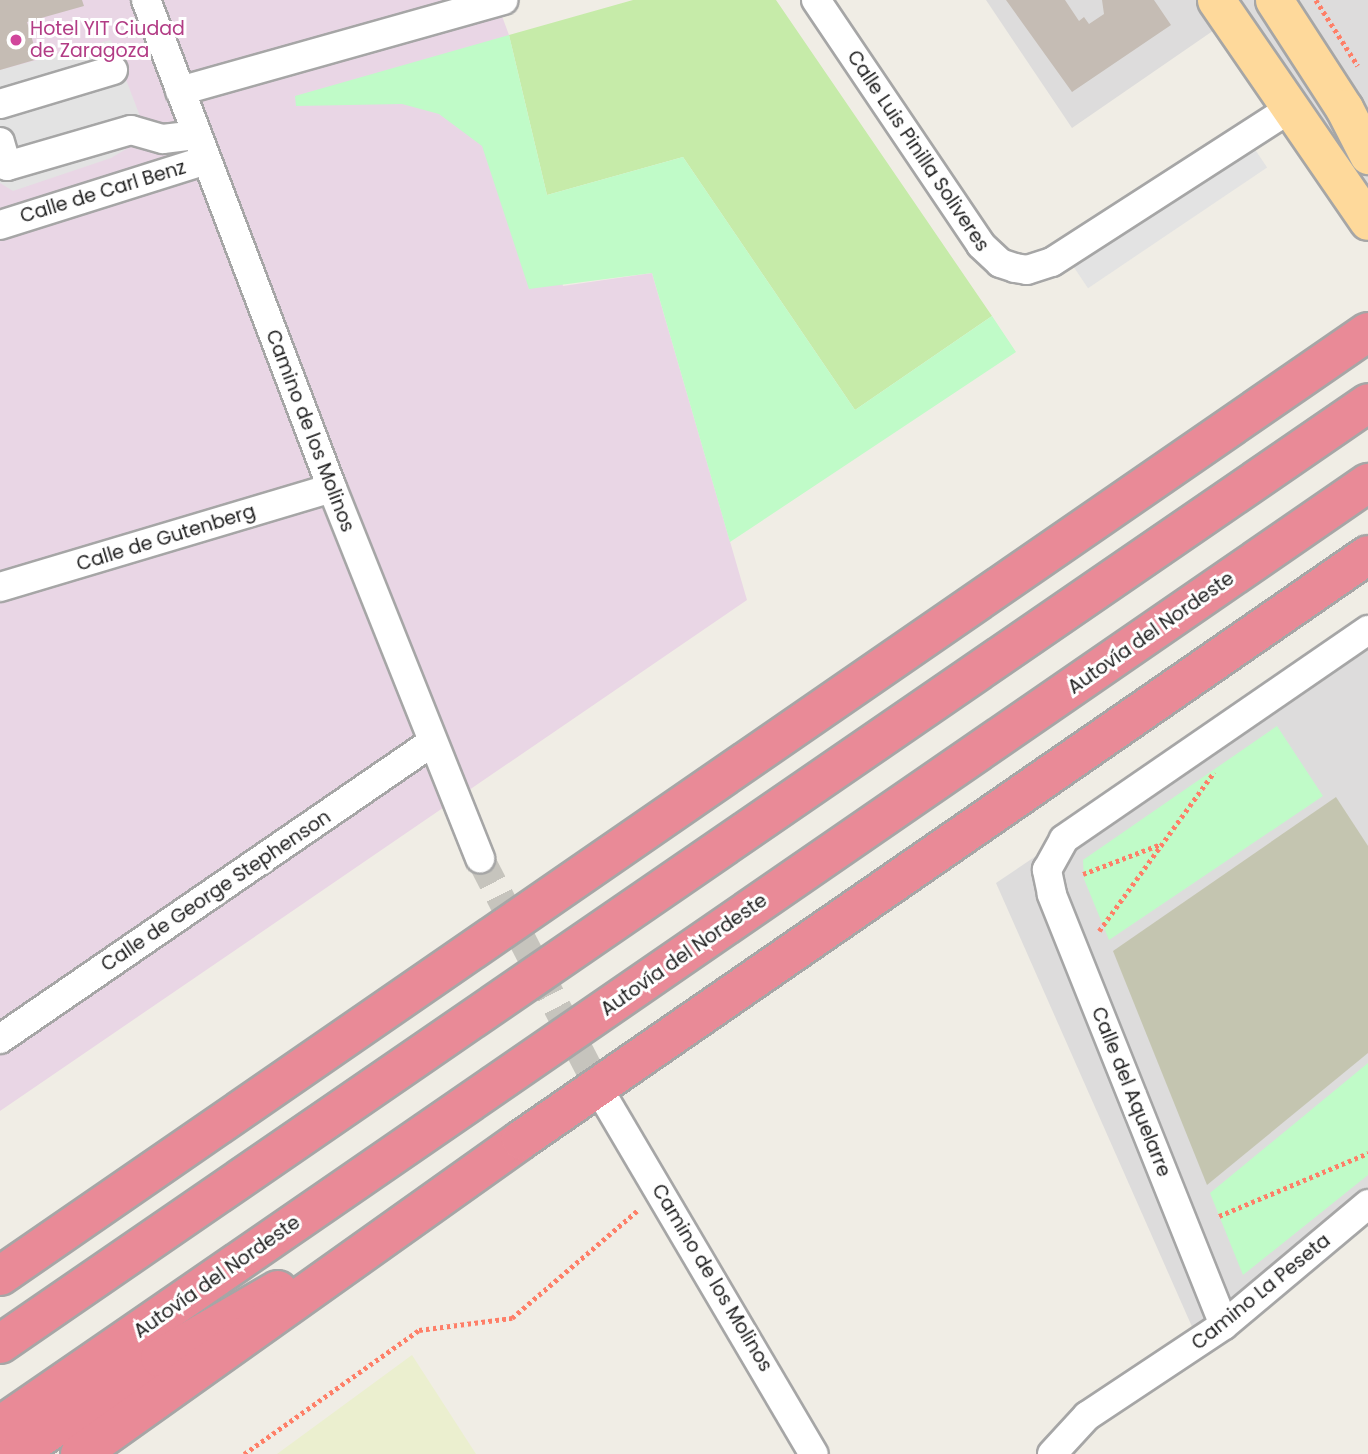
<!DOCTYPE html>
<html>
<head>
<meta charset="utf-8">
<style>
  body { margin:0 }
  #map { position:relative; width:1368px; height:1454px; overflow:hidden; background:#f0ede5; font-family:Poppins,sans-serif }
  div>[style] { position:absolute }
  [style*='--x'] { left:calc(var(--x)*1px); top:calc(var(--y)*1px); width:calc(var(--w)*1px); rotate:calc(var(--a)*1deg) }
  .residential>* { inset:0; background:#dddcdc }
  .industrial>* { inset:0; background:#e9d6e5 }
  .construction>* { inset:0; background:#c4c5b0 }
  .farmland>* { inset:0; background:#ebefcf }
  .grass>* { inset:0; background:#c6eba9 }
  .park>* { inset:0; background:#c0fbc8 }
  .parking>* { inset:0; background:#e3e3e3; transform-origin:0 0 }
  .building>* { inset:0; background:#c5bcb4 }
  .minor-tunnel>* { height:28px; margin-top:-14px; transform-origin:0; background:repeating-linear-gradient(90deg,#c6c4bd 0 28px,transparent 0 42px) }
  .path>* { height:4.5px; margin-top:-2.25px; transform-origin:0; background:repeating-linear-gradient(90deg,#fe7f68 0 3.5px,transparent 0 7px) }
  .roads { filter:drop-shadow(2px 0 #a6a6a6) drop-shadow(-2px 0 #a6a6a6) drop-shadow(0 2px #a6a6a6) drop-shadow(0 -2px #a6a6a6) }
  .minor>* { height:28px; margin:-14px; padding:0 14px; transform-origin:14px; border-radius:14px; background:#fff }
  .major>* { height:37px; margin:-18.5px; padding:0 18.5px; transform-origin:18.5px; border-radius:18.5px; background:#fed99b }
  .highway>* { height:38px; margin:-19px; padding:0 19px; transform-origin:19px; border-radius:19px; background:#e98a97 }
  .dots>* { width:19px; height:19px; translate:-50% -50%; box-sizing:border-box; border:4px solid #fff; border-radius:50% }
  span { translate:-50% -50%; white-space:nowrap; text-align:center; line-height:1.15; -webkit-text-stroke:6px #fff; paint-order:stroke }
  .hotel-label { font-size:19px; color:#b23c85 }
  .left { translate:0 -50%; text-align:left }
  .street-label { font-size:19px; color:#1f1f1f }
</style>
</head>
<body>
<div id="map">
  <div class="residential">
    <i style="clip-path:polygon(986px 0,1368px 0,1368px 240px,1220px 26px,1072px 128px)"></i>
    <i style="clip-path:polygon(1368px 632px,1368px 1209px,1197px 1338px,996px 883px)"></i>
  </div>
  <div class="industrial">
    <i style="clip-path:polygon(0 0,496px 0,509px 35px,563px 286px,652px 273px,747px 600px,0 1111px)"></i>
  </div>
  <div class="construction">
    <i style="clip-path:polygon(1336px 797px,1368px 846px,1368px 1053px,1207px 1185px,1113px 951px)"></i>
  </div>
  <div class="farmland">
    <i style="clip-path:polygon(412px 1355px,476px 1454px,277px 1454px)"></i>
  </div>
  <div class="grass">
    <i style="clip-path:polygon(633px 0,776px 0,992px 316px,855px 410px,683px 157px,547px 195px,509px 35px)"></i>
  </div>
  <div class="park">
    <i style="clip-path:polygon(509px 35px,547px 195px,683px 157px,855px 410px,992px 316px,1016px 352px,730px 542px,652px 273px,529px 289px,482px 146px,439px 114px,402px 104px,296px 106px,295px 96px)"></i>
    <i style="clip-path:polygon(1277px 726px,1323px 796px,1109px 940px,1084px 879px,1083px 860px)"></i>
    <i style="clip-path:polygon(1368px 1063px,1368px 1175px,1243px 1275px,1210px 1193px)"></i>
  </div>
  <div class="parking">
    <i style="clip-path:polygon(111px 40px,141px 119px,133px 145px,111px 158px,13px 191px,0 183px,0 70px)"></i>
    <i style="left:1252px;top:145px;width:27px;height:216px;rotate:56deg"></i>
  </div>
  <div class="building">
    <i style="clip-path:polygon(0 0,82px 0,84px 6px,27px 22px,38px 59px,0 70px)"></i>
    <i style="clip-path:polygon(1006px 0,1065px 0,1079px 21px,1084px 17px,1089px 24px,1104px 14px,1102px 0,1154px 0,1171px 25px,1072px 92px)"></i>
  </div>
  <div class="minor-tunnel">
    <i style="--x:480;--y:858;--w:275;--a:62.7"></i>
  </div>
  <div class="path">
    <i style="--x:1316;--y:0;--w:78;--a:57.5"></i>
    <i style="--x:1083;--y:874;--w:84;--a:-21"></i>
    <i style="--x:1099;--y:931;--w:196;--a:-54.1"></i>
    <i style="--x:1219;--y:1216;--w:162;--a:-22.9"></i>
    <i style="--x:244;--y:1454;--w:214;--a:-35.3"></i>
    <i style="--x:419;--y:1330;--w:94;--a:-7.4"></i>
    <i style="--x:512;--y:1318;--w:166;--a:-40.6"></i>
  </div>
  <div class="roads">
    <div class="minor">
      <i style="--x:146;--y:0;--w:522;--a:69.14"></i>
      <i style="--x:332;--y:488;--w:399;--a:68.2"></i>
      <i style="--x:816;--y:0;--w:295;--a:56"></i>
      <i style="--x:981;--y:245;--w:26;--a:43"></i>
      <i style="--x:1000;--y:263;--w:16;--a:18"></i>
      <i style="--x:1015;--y:268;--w:12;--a:9"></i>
      <i style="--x:1027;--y:270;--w:26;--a:-18"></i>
      <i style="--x:1052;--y:262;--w:282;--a:-32.8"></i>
      <i style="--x:180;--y:91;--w:336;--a:-15.7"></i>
      <i style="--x:0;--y:104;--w:118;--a:-16.7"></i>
      <i style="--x:0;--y:142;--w:25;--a:74"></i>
      <i style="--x:7;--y:166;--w:129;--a:-16.2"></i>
      <i style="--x:131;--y:130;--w:33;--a:16"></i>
      <i style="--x:163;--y:139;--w:34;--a:-7"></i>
      <i style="--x:0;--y:225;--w:216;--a:-17.5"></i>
      <i style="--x:0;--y:587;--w:346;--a:-16.6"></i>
      <i style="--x:0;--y:1039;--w:523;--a:-34.48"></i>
      <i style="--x:607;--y:1103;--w:407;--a:59.5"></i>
      <i style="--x:1224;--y:1325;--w:464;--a:-111.8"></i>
      <i style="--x:1052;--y:894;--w:25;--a:-102"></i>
      <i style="--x:1047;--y:870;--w:35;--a:-61"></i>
      <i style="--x:1064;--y:839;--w:369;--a:-34.5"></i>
      <i style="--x:1052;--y:1454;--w:52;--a:-47.4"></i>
      <i style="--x:1087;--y:1416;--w:164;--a:-33.6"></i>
      <i style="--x:1224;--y:1325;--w:188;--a:-40"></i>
    </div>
    <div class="major">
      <i style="--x:1216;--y:0;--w:268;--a:55.5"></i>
      <i style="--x:1274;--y:0;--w:129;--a:57.1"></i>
      <i style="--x:1344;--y:108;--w:53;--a:62.9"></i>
    </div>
    <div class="highway">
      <i style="--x:0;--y:1276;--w:1662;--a:-34.61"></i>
      <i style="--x:0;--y:1344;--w:1660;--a:-34.52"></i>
      <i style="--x:0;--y:1426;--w:1662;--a:-34.58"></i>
      <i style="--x:15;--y:1454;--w:174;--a:-33.5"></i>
      <i style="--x:160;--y:1358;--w:136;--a:-30"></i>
      <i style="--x:80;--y:1454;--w:541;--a:-35.45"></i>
      <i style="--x:521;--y:1140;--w:1029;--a:-34.63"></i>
    </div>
  </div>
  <div class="dots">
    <i style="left:16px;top:40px;background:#d1479c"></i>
  </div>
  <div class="hotel-label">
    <span class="left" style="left:30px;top:40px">Hotel YIT Ciudad<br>de Zaragoza</span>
  </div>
  <div class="street-label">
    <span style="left:918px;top:151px;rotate:56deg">Calle Luis Pinilla Soliveres</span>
    <span style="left:103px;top:192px;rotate:-17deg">Calle de Carl Benz</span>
    <span style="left:310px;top:431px;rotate:69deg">Camino de los Molinos</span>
    <span style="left:166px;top:538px;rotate:-17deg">Calle de Gutenberg</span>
    <span style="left:1151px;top:633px;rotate:-35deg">Autovía del Nordeste</span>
    <span style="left:216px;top:891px;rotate:-34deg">Calle de George Stephenson</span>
    <span style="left:684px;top:955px;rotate:-35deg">Autovía del Nordeste</span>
    <span style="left:1131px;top:1092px;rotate:68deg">Calle del Aquelarre</span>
    <span style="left:217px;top:1277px;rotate:-35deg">Autovía del Nordeste</span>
    <span style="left:712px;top:1278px;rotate:59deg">Camino de los Molinos</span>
    <span style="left:1261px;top:1292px;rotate:-39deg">Camino La Peseta</span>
  </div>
</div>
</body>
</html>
